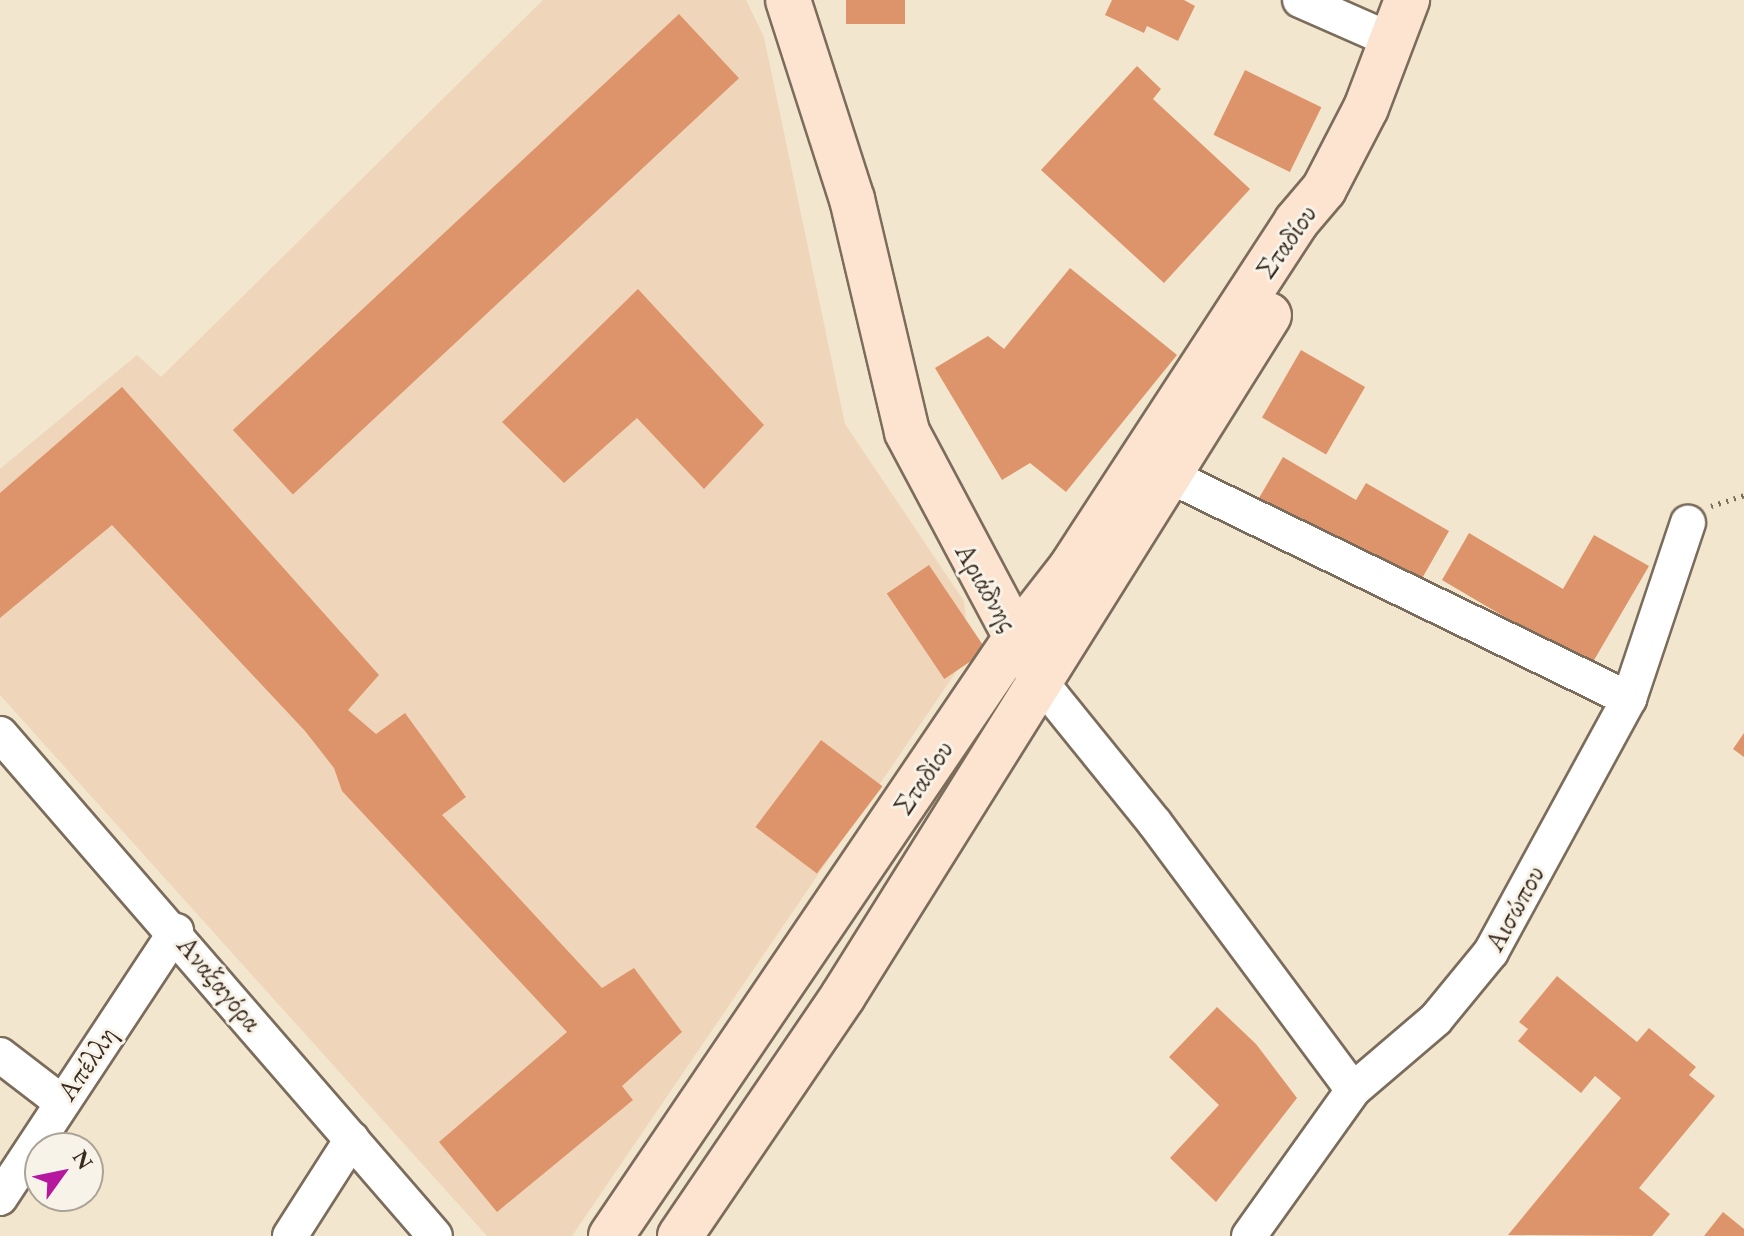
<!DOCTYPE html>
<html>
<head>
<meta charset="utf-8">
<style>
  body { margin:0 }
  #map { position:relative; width:1744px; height:1236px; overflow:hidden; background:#f2e6ce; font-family:"EB Garamond",serif }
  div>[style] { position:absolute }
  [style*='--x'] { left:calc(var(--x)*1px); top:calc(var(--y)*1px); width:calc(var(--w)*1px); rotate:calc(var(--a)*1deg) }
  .built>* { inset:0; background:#efd6bb }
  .building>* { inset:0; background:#de946b; transform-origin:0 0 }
  .path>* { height:5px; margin-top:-2.5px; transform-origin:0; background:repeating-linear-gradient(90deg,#7b6c5c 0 2px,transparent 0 8px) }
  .roads { filter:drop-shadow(2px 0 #7b6c5c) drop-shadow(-2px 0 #7b6c5c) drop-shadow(0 2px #7b6c5c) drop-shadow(0 -2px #7b6c5c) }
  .street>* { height:34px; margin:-17px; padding:0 17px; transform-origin:17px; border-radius:17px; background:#fff }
  .secondary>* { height:44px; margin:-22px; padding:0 22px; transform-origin:22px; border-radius:22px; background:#fde4d0 }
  span { translate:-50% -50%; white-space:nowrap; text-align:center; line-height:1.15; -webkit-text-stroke:6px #f7f3e8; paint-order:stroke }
  .street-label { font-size:28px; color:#3b2a1e }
  .north { position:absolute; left:24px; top:1132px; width:80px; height:80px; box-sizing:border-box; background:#f7f3e8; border:2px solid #aca397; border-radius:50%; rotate:57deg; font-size:22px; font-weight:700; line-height:32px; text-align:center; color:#3b2a1e }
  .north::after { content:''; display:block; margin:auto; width:28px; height:36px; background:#b5179e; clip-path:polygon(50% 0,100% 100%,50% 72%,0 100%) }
</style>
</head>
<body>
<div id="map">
  <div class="built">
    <i style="clip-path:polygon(543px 0,746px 0,764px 37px,845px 424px,964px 601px,969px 653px,572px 1236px,487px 1236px,0 695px,0 469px,137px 355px,161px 377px)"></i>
  </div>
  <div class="building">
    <i style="left:846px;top:0;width:59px;height:24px"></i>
    <i style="clip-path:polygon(1112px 0,1184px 0,1195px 6px,1178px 41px,1147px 26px,1144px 33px,1105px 15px)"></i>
    <i style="left:679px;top:14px;width:88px;height:610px;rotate:47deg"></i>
    <i style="clip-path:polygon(1137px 66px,1161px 89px,1153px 99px,1250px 189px,1164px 283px,1041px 170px)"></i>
    <i style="left:1245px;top:70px;width:85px;height:72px;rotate:26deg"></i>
    <i style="clip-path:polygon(1070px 268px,1177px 355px,1066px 492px,1030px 463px,1002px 480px,935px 368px,988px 336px,1004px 349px)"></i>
    <i style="clip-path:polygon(638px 289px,764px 425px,704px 489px,637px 418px,564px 483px,502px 422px)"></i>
    <i style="left:1301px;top:350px;width:74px;height:78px;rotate:30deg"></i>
    <i style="clip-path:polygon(122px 387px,379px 675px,348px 710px,376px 734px,405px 713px,466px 797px,442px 815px,602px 988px,634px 968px,682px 1032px,622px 1086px,633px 1100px,497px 1212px,439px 1142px,567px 1032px,342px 791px,334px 768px,305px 731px,112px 525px,0 618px,0 493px)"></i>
    <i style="clip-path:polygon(1283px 457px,1356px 500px,1366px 483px,1449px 531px,1416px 589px,1259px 498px)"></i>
    <i style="clip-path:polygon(1469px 533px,1563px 589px,1594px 535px,1649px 566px,1590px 667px,1442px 580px)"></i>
    <i style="left:929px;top:565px;width:103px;height:51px;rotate:56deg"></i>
    <i style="clip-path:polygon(1744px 733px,1744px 757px,1733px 749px)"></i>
    <i style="left:821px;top:740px;width:77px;height:109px;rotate:37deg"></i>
    <i style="clip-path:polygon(1557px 976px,1637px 1042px,1649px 1028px,1696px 1067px,1689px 1075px,1715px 1096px,1639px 1188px,1670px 1214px,1652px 1236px,1508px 1235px,1621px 1098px,1595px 1076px,1581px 1093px,1518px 1041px,1528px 1029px,1519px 1022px)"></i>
    <i style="clip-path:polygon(1217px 1007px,1256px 1044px,1297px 1098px,1216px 1202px,1170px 1158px,1219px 1105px,1169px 1057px)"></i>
    <i style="clip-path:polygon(1723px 1212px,1744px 1229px,1744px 1236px,1704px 1236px)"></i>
  </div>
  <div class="path">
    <i style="--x:1711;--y:506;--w:35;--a:-18"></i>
  </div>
  <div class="roads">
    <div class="street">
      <i style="--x:1300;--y:0;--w:102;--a:23.8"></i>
      <i style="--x:1172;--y:477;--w:508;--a:25.91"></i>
      <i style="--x:1039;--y:680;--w:183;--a:51"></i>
      <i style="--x:1154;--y:822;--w:334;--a:53.4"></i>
      <i style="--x:0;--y:734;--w:664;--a:49.09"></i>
      <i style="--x:0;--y:1055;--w:76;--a:37.5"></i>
      <i style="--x:0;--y:1198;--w:320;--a:-56.6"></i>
      <i style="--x:290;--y:1236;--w:115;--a:-57.4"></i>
      <i style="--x:1249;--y:1236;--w:179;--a:-54.5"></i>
      <i style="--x:1353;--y:1090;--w:109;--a:-40.5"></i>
      <i style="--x:1436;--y:1019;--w:87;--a:-50.6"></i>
      <i style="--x:1491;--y:952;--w:288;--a:-61.4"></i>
      <i style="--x:1629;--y:699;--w:186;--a:-71.5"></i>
    </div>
    <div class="secondary">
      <i style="--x:788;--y:0;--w:209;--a:72.2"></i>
      <i style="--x:852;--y:199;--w:239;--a:76.7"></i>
      <i style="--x:907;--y:432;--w:258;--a:62"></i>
      <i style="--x:611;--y:1236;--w:722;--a:-55.89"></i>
      <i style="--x:1016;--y:638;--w:88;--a:-52"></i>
      <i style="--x:1070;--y:569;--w:414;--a:-56.9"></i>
      <i style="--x:1296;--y:222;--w:43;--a:-49.7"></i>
      <i style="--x:1324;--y:189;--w:91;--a:-62.6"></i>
      <i style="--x:1366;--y:108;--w:116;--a:-69.2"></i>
      <i style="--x:680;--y:1236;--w:290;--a:-55.8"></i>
      <i style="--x:843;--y:996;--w:803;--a:-57.97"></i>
    </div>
  </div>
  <div class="street-label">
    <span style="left:1286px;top:241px;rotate:-55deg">Σταδίου</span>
    <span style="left:987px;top:587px;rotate:60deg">Αριάδνης</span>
    <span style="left:923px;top:777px;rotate:-56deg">Σταδίου</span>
    <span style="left:1514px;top:908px;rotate:-61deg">Αισώπου</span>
    <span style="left:220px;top:983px;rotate:50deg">Αναξαγόρα</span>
    <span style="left:86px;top:1063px;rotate:-56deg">Απέλλη</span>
  </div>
  <div class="north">N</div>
</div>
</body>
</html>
